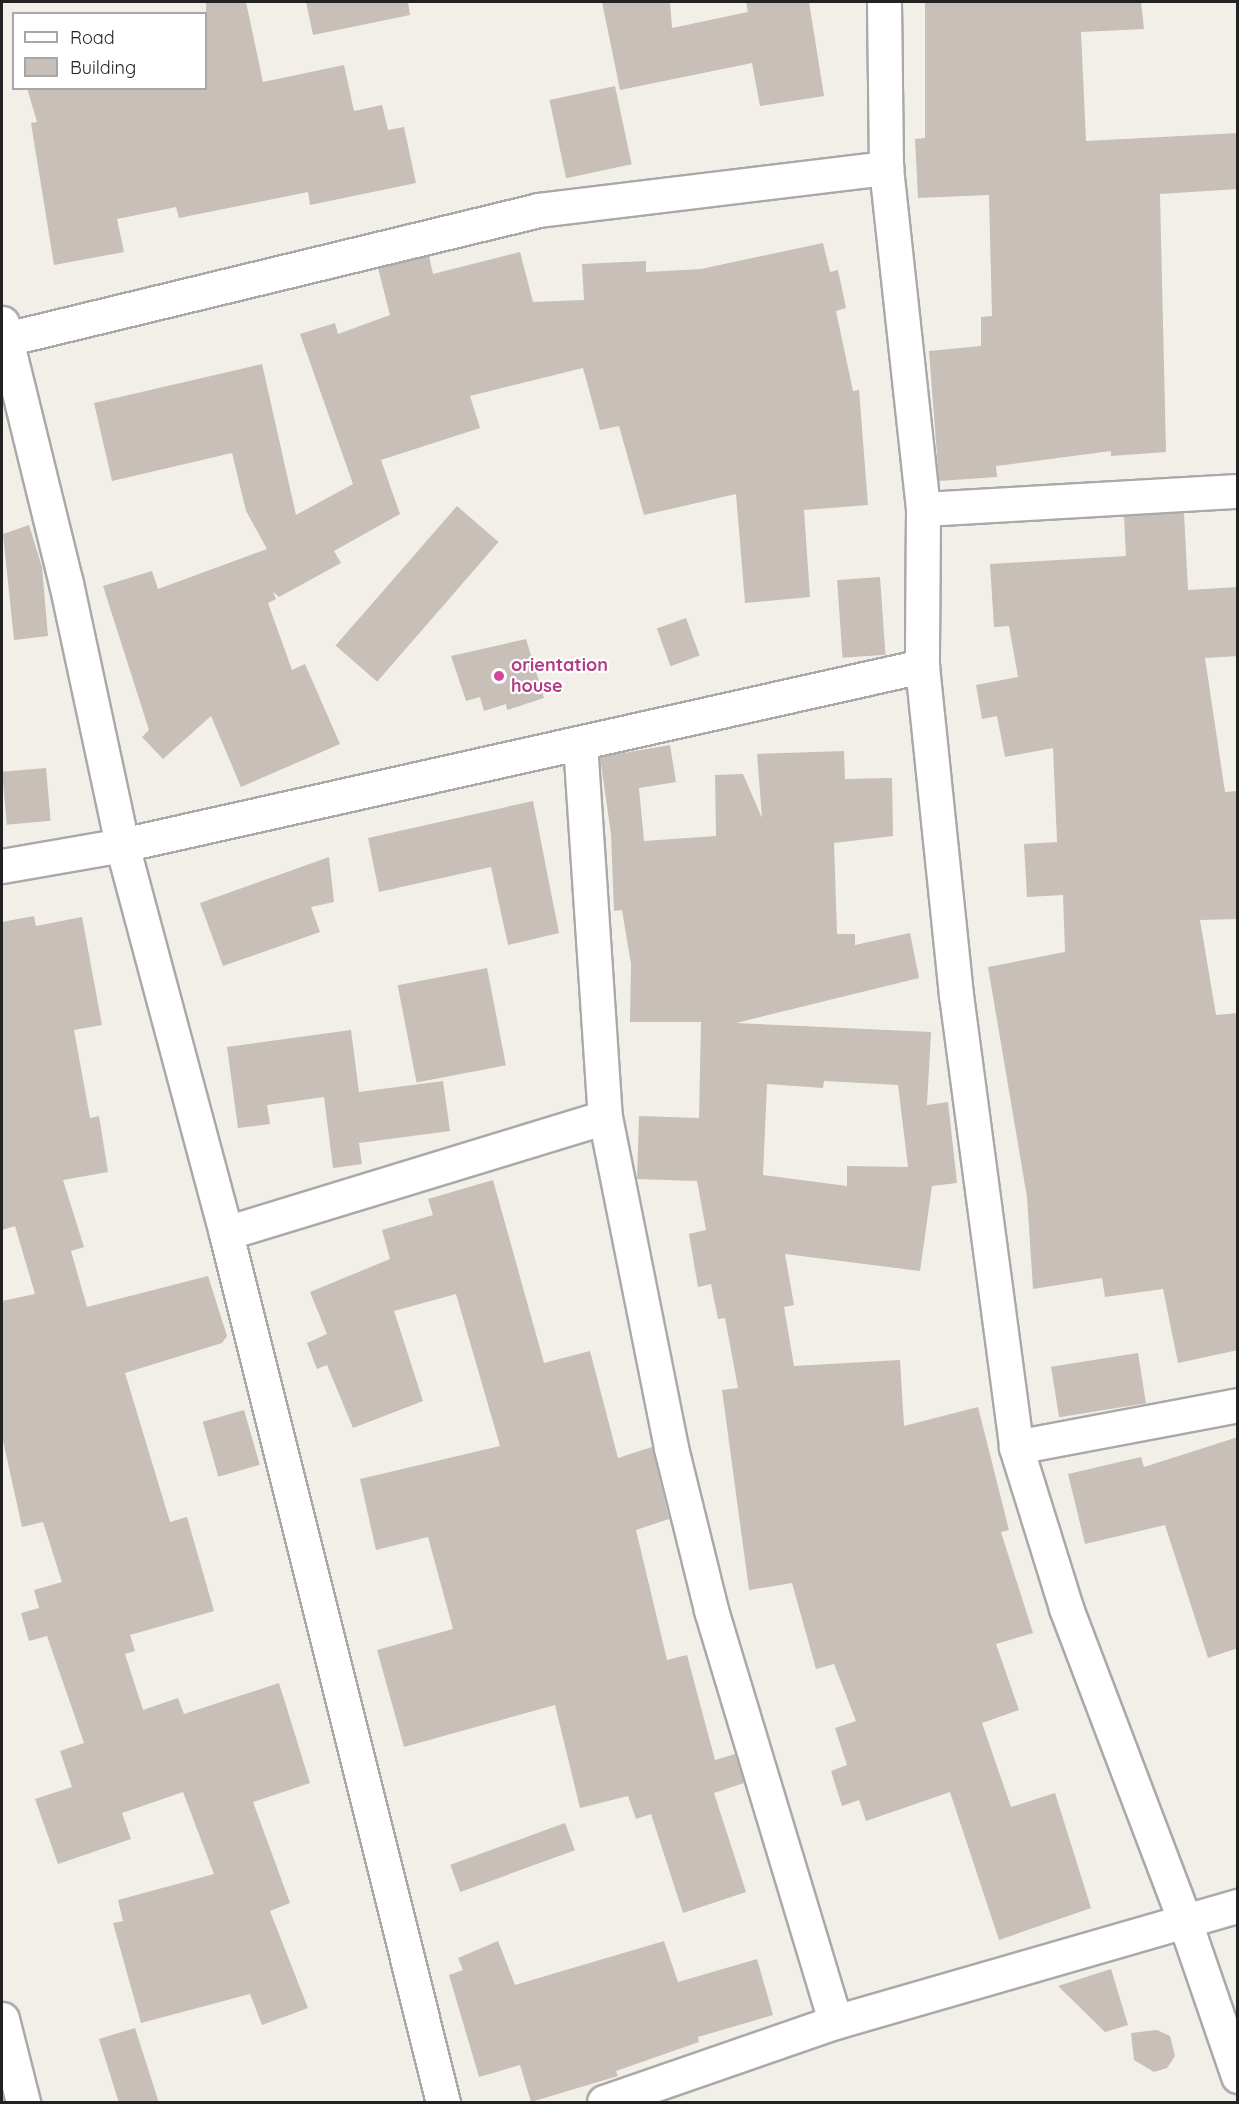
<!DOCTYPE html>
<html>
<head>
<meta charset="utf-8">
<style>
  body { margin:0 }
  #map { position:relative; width:1239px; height:2104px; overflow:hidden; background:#f2efe9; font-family:Quicksand,sans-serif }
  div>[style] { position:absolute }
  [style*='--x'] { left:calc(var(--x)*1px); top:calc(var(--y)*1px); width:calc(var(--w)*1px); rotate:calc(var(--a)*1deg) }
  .building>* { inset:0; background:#c7bfb8; transform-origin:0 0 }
  .roads { filter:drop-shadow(2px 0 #a9a9a9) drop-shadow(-2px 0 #a9a9a9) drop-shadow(0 2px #a9a9a9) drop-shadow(0 -2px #a9a9a9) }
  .minor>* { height:33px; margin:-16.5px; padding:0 16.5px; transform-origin:16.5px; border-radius:16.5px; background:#fff }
  .tertiary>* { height:33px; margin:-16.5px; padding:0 16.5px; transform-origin:16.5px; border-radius:16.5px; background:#fff }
  .dots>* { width:16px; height:16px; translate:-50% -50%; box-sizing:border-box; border:3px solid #fff; border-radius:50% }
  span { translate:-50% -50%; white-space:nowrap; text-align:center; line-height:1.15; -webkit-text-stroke:4.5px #fff; paint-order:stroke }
  .hotel-label { font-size:18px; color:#b23c85; font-weight:700 }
  .left { translate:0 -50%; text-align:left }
  .frame { position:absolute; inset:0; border:3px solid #222; pointer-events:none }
  .legend { position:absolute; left:12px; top:12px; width:195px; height:78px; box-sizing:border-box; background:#fff; border:2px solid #a7a7a7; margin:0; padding:8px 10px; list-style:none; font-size:18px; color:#222 }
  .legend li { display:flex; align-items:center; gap:12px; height:30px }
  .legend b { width:30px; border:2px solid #a7a7a7 }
</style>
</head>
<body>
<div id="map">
  <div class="building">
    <i style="clip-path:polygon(206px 2px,246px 2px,263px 82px,344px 65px,354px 111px,382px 105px,388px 130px,404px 127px,416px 183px,310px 205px,308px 192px,179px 218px,176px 207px,117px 219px,124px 252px,54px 265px,31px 123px,37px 122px,27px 88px,206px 88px)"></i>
    <i style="clip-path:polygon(306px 2px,408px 2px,410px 15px,313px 35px)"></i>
    <i style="clip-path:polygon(602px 2px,670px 2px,672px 28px,748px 12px,746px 2px,809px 2px,824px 96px,760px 106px,752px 63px,620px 90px)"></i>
    <i style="clip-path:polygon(925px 2px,1141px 2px,1144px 29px,1081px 32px,1086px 141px,1238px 133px,1238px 189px,1160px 194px,1166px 452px,1111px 456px,1111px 451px,996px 466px,997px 477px,939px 481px,929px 351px,981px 346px,981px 317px,992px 316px,989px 195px,918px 198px,915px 139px,925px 138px)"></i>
    <i style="left:615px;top:86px;width:80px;height:67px;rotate:78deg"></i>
    <i style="clip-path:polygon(823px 243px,830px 272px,838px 270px,846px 308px,836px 311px,853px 391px,859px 390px,868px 505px,804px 510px,810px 597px,745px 603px,736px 494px,644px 515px,619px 426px,600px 430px,583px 368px,470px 396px,480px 428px,381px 460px,400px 514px,334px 551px,341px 563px,279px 597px,273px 592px,276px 599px,268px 603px,292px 670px,305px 664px,340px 744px,241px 787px,211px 716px,163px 759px,142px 737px,149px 730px,103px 586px,152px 571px,158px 589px,267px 549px,246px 511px,232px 453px,112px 481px,94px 403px,262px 364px,296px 515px,353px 484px,300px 334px,335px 323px,338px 334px,390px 315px,378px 268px,429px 256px,433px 274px,520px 252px,533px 302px,584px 300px,582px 264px,646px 261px,646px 272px,701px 269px)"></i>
    <i style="left:457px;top:506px;width:55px;height:185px;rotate:41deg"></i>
    <i style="clip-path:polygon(1184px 513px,1188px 590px,1238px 587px,1238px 656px,1205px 658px,1225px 792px,1238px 791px,1238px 919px,1200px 920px,1216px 1015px,1238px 1013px,1238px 1350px,1178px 1363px,1163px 1289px,1105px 1297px,1102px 1278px,1033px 1289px,1027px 1197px,988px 967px,1065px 952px,1063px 895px,1027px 897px,1024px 844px,1057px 842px,1053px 748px,1005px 757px,997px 716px,982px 719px,976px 685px,1018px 677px,1009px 626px,994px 627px,990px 564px,1126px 556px,1124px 516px)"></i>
    <i style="clip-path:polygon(29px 525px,42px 567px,48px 636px,14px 640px,3px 534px)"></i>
    <i style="left:880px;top:577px;width:78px;height:43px;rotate:86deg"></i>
    <i style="left:686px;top:618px;width:40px;height:31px;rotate:70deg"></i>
    <i style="clip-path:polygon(526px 639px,544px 698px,507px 710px,506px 704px,484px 711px,480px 697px,466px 701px,451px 656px)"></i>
    <i style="clip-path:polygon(evenodd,670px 745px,676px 782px,639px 788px,644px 841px,716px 836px,715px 775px,743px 774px,762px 818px,757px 754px,844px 751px,845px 779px,892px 778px,893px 836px,834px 843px,837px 934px,855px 934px,855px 945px,910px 933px,919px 978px,736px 1023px,931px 1032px,927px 1105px,948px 1102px,957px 1183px,932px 1186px,920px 1271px,785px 1254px,794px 1305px,784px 1307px,794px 1366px,900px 1360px,904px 1426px,978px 1407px,1009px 1530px,1001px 1532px,1033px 1633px,996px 1644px,1019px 1710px,982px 1723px,1011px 1807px,1055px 1793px,1091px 1908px,999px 1940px,950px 1792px,866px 1821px,859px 1800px,842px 1806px,831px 1771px,847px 1765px,835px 1728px,856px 1721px,834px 1664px,816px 1669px,792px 1583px,749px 1590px,722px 1390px,738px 1388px,725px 1318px,718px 1319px,711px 1284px,698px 1287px,689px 1234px,706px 1230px,697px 1181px,637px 1179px,639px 1116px,699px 1118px,701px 1022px,630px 1022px,631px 964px,622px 910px,614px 911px,611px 834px,600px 757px,670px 745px,824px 1081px,898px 1085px,908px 1167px,847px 1166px,847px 1186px,763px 1175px,767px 1084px,823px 1088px,824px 1081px)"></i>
    <i style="left:46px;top:768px;width:53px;height:44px;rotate:85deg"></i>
    <i style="clip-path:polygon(533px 801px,559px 933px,508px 945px,491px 867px,379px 892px,368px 838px)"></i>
    <i style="clip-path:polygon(329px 857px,334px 902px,311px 907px,320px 932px,223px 966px,200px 903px)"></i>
    <i style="clip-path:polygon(34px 916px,36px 926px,82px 917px,102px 1025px,74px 1030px,90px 1118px,99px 1116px,108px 1172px,63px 1180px,84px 1247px,71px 1251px,87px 1307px,208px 1276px,227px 1336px,222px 1343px,125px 1373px,170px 1522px,187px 1517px,214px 1611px,130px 1635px,135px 1651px,125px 1654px,143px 1710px,178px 1698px,184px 1714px,279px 1683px,310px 1783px,253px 1802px,290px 1903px,270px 1911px,308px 2008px,262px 2025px,250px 1994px,141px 2023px,113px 1923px,123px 1921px,118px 1900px,214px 1874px,183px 1792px,122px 1813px,131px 1839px,58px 1864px,35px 1799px,72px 1787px,60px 1751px,84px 1743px,47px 1636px,29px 1641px,21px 1613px,39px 1608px,34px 1590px,62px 1582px,43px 1522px,22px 1527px,2px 1436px,2px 1301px,35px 1294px,15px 1226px,2px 1230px,2px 922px)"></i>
    <i style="left:487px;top:968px;width:99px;height:91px;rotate:79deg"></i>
    <i style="clip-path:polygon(351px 1030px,359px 1092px,443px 1081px,450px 1131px,359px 1143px,362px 1164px,333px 1168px,324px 1097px,267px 1105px,270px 1124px,238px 1128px,227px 1047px)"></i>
    <i style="clip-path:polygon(493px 1180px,544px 1363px,590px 1351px,618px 1458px,652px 1447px,669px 1519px,636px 1530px,667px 1660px,687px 1655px,715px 1760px,735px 1754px,744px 1783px,714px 1793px,746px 1892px,683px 1913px,651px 1814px,636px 1819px,628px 1796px,580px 1808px,555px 1705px,404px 1747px,377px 1650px,453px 1629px,428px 1537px,376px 1550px,360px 1479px,500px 1446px,456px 1294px,394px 1311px,423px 1401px,353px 1428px,327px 1365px,317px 1369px,307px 1343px,327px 1334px,310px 1292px,390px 1259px,382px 1230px,433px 1215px,428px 1199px)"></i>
    <i style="left:1138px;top:1353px;width:51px;height:88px;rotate:81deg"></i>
    <i style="left:244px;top:1410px;width:57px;height:43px;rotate:74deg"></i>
    <i style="clip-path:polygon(1238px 1437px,1238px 1648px,1208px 1658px,1165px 1525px,1085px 1544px,1068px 1474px,1141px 1457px,1144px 1467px)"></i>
    <i style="left:565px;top:1823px;width:29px;height:122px;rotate:70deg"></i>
    <i style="clip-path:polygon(498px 1941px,515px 1985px,664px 1941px,678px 1982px,757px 1959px,773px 2015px,698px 2037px,699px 2042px,616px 2071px,618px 2076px,531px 2102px,520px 2065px,479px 2077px,449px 1975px,463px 1970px,458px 1958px)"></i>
    <i style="clip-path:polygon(1111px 1969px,1128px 2025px,1105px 2032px,1058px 1986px)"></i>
    <i style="clip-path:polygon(135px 2028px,159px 2103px,119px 2103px,99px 2039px)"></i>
    <i style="clip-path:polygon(1157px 2030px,1170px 2036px,1175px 2056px,1167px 2068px,1154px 2072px,1134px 2060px,1131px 2033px)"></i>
  </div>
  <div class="roads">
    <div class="minor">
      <i style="--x:884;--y:2;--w:166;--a:89.3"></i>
      <i style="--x:886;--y:168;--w:343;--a:83.8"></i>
      <i style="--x:923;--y:509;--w:157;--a:90.4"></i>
      <i style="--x:922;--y:666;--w:331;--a:84.1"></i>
      <i style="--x:956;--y:995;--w:456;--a:82.4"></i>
      <i style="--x:1016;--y:1447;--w:169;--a:72.7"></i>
      <i style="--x:1066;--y:1608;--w:336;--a:69.2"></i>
      <i style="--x:1185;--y:1922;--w:163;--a:71"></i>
      <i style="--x:2;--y:323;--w:268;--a:76.2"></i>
      <i style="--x:66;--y:583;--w:268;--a:77.9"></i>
      <i style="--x:122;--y:845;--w:402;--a:75"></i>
      <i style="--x:226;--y:1233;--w:896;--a:75.98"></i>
      <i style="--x:2;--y:340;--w:553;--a:-13.61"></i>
      <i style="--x:539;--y:210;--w:350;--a:-6.9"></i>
      <i style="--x:923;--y:509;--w:316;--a:-3.3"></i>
      <i style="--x:580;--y:743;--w:375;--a:86.2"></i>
      <i style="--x:605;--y:1117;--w:338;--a:78.7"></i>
      <i style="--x:671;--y:1448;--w:167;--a:76.1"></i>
      <i style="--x:711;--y:1610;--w:430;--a:73.2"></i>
      <i style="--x:2;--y:866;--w:122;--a:-9.9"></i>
      <i style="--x:122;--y:845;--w:820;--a:-12.61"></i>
      <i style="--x:226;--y:1233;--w:396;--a:-17"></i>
      <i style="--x:1016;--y:1447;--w:226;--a:-10.7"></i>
      <i style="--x:604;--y:2102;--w:244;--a:-19.1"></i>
      <i style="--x:835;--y:2022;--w:419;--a:-16.1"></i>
    </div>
    <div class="tertiary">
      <i style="--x:2;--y:2019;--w:86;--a:75.8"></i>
    </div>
  </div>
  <div class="dots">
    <i style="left:499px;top:676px;background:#d1479c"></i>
  </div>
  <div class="hotel-label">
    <span class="left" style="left:511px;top:676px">orientation<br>house</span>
  </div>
  <div class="frame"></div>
  <ul class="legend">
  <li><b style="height:8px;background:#fff"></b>Road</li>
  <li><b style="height:16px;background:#c7bfb8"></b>Building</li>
  </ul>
</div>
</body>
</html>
